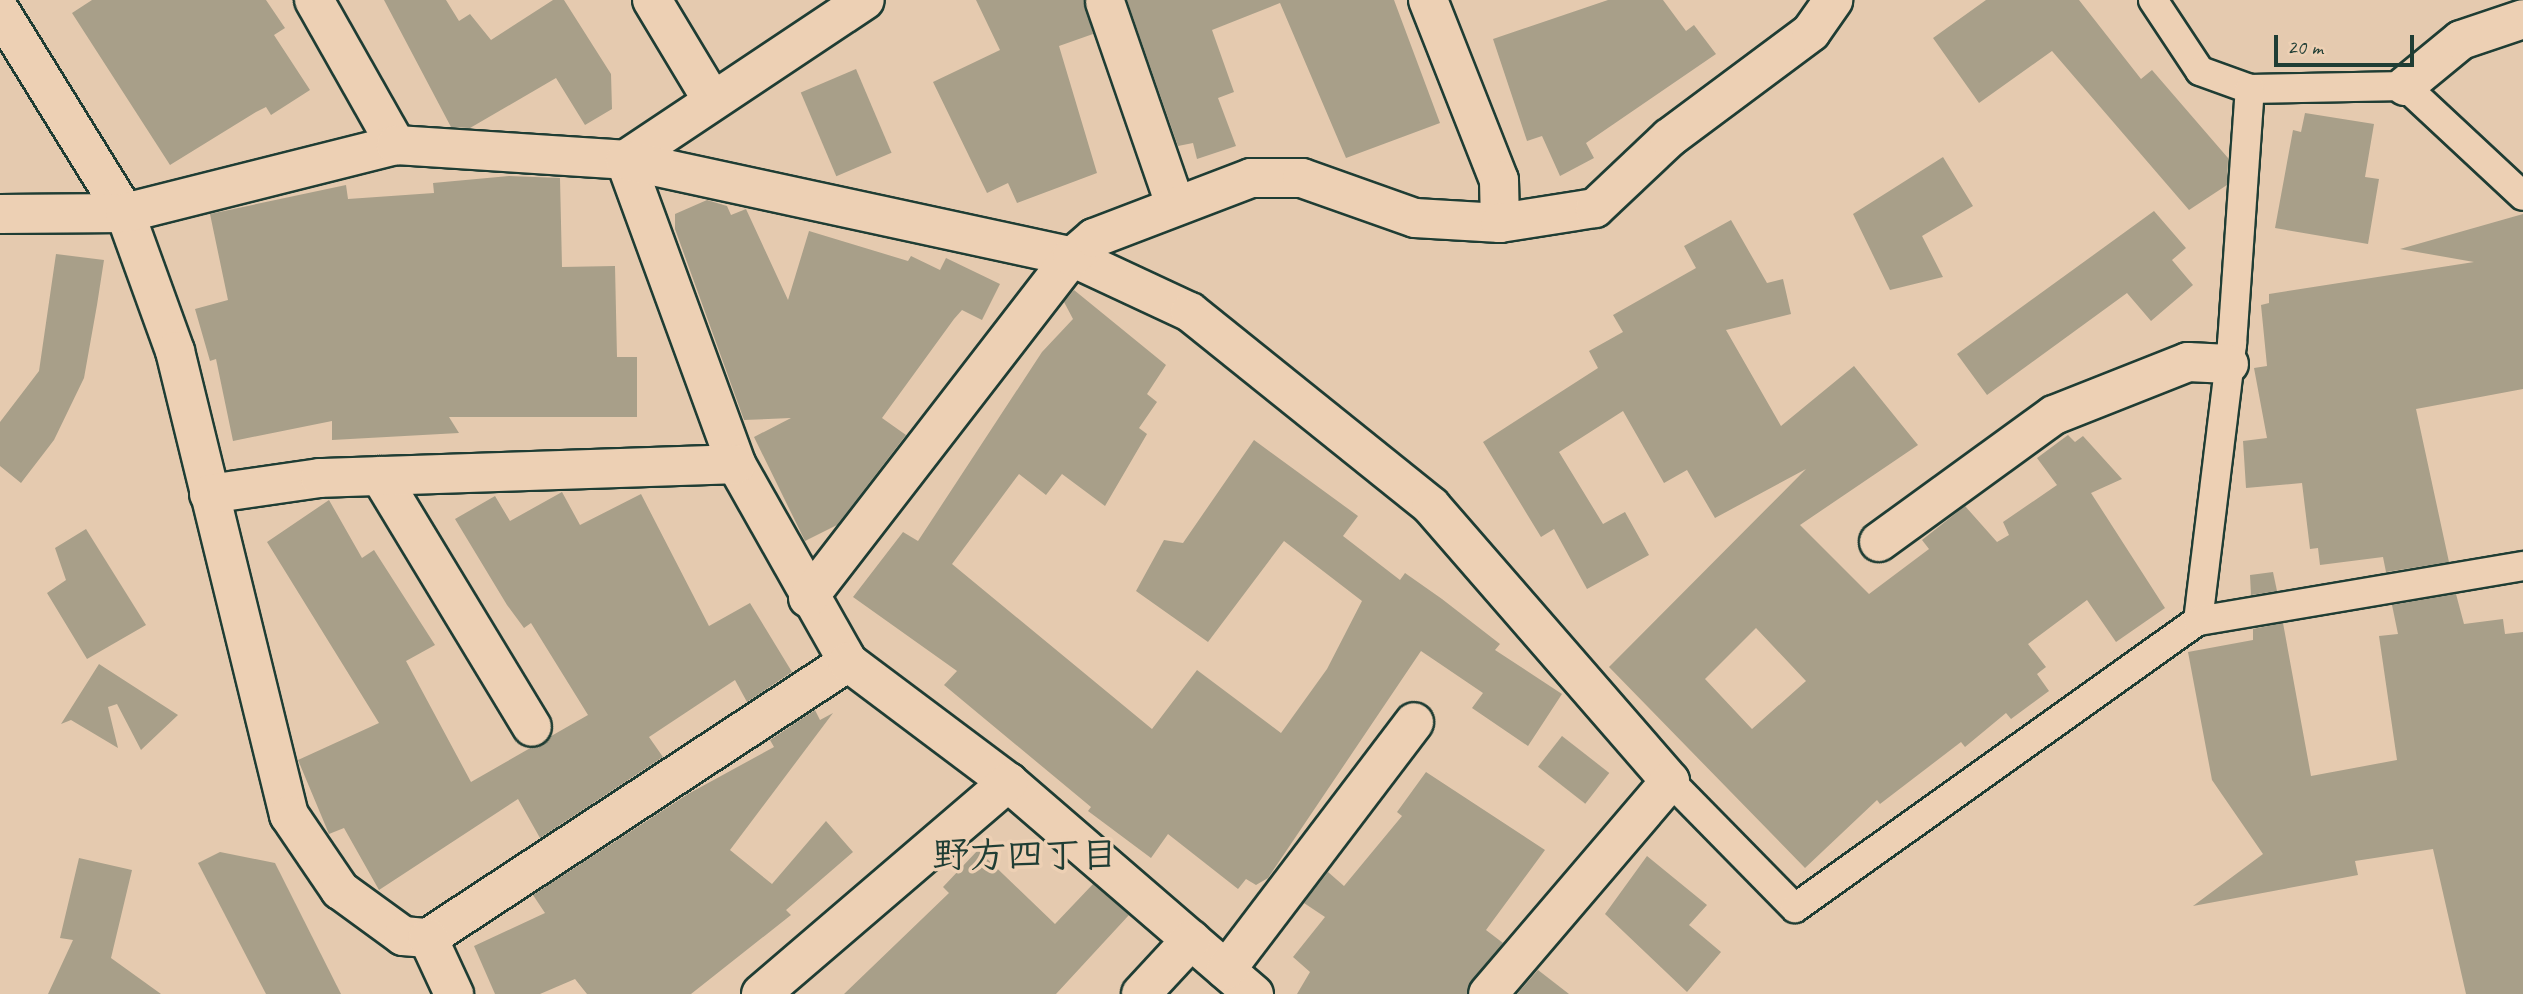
<!DOCTYPE html>
<html>
<head>
<meta charset="utf-8">
<style>
  body { margin:0 }
  #map { position:relative; width:2523px; height:994px; overflow:hidden; background:#e5caaf; font-family:Caveat,"Klee One",sans-serif }
  div>[style] { position:absolute }
  [style*='--x'] { left:calc(var(--x)*1px); top:calc(var(--y)*1px); width:calc(var(--w)*1px); rotate:calc(var(--a)*1deg) }
  .building>* { inset:0; background:#a89f89; transform-origin:0 0 }
  .roads { filter:drop-shadow(2px 0 #1f3d34) drop-shadow(-2px 0 #1f3d34) drop-shadow(0 2px #1f3d34) drop-shadow(0 -2px #1f3d34) }
  .lane>* { height:28px; margin:-14px; padding:0 14px; transform-origin:14px; border-radius:14px; background:#edd0b4 }
  .street>* { height:38px; margin:-19px; padding:0 19px; transform-origin:19px; border-radius:19px; background:#edd0b4 }
  span { translate:-50% -50%; white-space:nowrap; text-align:center; line-height:1.15; -webkit-text-stroke:7px #edd0b4; paint-order:stroke }
  .neighbourhood-label { font-size:37px; color:#1f3d34; font-weight:700 }
  .scale { position:absolute; left:2274px; top:35px; width:140px; height:32px; box-sizing:border-box; border:4px solid #1f3d34; border-top:0; padding-left:9px; font-size:21px; line-height:24px; white-space:nowrap; color:#1f3d34; -webkit-text-stroke:5px #edd0b4; paint-order:stroke }
</style>
</head>
<body>
<div id="map">
  <div class="building">
    <i style="clip-path:polygon(92px 0,266px 0,285px 28px,274px 35px,310px 90px,271px 115px,266px 107px,256px 112px,170px 165px,72px 13px)"></i>
    <i style="clip-path:polygon(384px 0,446px 0,459px 21px,470px 14px,491px 40px,553px 0,564px 0,611px 74px,612px 109px,585px 125px,556px 78px,470px 128px,451px 127px)"></i>
    <i style="clip-path:polygon(976px 0,1084px 0,1093px 34px,1059px 46px,1097px 173px,1017px 203px,1008px 183px,987px 193px,933px 82px,1000px 50px)"></i>
    <i style="clip-path:polygon(1127px 0,1394px 0,1440px 123px,1346px 158px,1280px 3px,1212px 30px,1234px 92px,1218px 98px,1236px 146px,1197px 159px,1193px 143px,1178px 146px)"></i>
    <i style="clip-path:polygon(1608px 0,1663px 0,1686px 31px,1694px 25px,1716px 54px,1586px 143px,1594px 158px,1560px 176px,1542px 136px,1527px 141px,1493px 39px)"></i>
    <i style="clip-path:polygon(1986px 0,2079px 0,2141px 79px,2152px 70px,2228px 158px,2227px 185px,2189px 210px,2052px 51px,1979px 103px,1933px 38px)"></i>
    <i style="left:856px;top:69px;width:91px;height:60px;rotate:67deg"></i>
    <i style="clip-path:polygon(2305px 113px,2374px 124px,2365px 177px,2379px 179px,2368px 244px,2275px 228px,2293px 130px,2301px 132px)"></i>
    <i style="clip-path:polygon(1943px 157px,1973px 206px,1922px 236px,1943px 277px,1890px 290px,1853px 214px)"></i>
    <i style="clip-path:polygon(509px 176px,560px 178px,562px 267px,615px 266px,617px 357px,637px 357px,637px 417px,449px 417px,459px 433px,332px 440px,332px 421px,233px 441px,216px 359px,210px 361px,195px 309px,228px 300px,210px 214px,346px 185px,348px 199px,434px 193px,433px 183px)"></i>
    <i style="clip-path:polygon(707px 200px,727px 206px,731px 215px,746px 209px,788px 300px,809px 231px,908px 261px,911px 256px,940px 270px,946px 258px,1000px 284px,982px 320px,962px 310px,954px 319px,882px 418px,906px 435px,837px 525px,805px 541px,754px 437px,791px 418px,744px 420px,675px 229px,675px 214px)"></i>
    <i style="clip-path:polygon(2154px 211px,2186px 248px,2172px 260px,2193px 285px,2151px 321px,2127px 293px,1987px 395px,1957px 354px)"></i>
    <i style="clip-path:polygon(2523px 214px,2523px 389px,2416px 409px,2449px 562px,2386px 572px,2383px 557px,2320px 565px,2318px 548px,2310px 549px,2302px 483px,2246px 488px,2243px 441px,2267px 438px,2254px 368px,2267px 366px,2261px 305px,2269px 303px,2269px 294px,2474px 262px,2400px 249px)"></i>
    <i style="clip-path:polygon(evenodd,1731px 220px,1767px 283px,1783px 279px,1791px 314px,1726px 330px,1781px 426px,1854px 366px,1918px 445px,1800px 525px,1869px 594px,1929px 549px,1922px 540px,1965px 506px,1997px 542px,2009px 535px,2003px 522px,2057px 485px,2037px 458px,2068px 435px,2075px 442px,2083px 436px,2122px 479px,2091px 493px,2165px 608px,2116px 642px,2087px 600px,2028px 644px,2046px 667px,2037px 674px,2049px 691px,2011px 719px,2006px 713px,1965px 747px,1961px 742px,1880px 804px,1877px 800px,1805px 868px,1609px 667px,1806px 469px,1715px 518px,1687px 470px,1664px 483px,1623px 411px,1559px 452px,1603px 524px,1625px 512px,1649px 555px,1587px 589px,1554px 529px,1541px 537px,1483px 442px,1598px 368px,1589px 351px,1623px 332px,1613px 315px,1696px 268px,1684px 246px,1731px 220px,1756px 628px,1806px 681px,1752px 729px,1705px 679px,1756px 628px)"></i>
    <i style="clip-path:polygon(56px 254px,104px 260px,97px 305px,84px 378px,54px 440px,21px 483px,0 466px,0 422px,39px 371px)"></i>
    <i style="clip-path:polygon(1074px 290px,1166px 365px,1147px 394px,1157px 402px,1139px 428px,1147px 434px,1105px 506px,1062px 474px,1046px 495px,1019px 474px,952px 564px,1152px 729px,1197px 670px,1281px 733px,1327px 669px,1362px 601px,1284px 541px,1208px 642px,1136px 591px,1164px 540px,1183px 543px,1254px 440px,1358px 516px,1343px 536px,1400px 580px,1405px 573px,1442px 599px,1500px 644px,1495px 650px,1562px 694px,1528px 746px,1472px 708px,1483px 693px,1421px 651px,1268px 878px,1256px 885px,1246px 879px,1238px 889px,1168px 834px,1151px 858px,1088px 811px,1091px 807px,944px 685px,957px 671px,853px 597px,903px 532px,918px 541px,1042px 352px,1073px 319px,1064px 302px)"></i>
    <i style="clip-path:polygon(562px 492px,580px 525px,641px 494px,709px 626px,750px 603px,792px 672px,747px 702px,735px 680px,649px 737px,663px 757px,540px 838px,518px 799px,379px 890px,344px 828px,329px 834px,298px 760px,379px 723px,267px 542px,329px 500px,362px 558px,374px 550px,435px 645px,406px 661px,471px 782px,588px 715px,531px 623px,524px 628px,507px 605px,455px 519px,495px 496px,510px 521px)"></i>
    <i style="clip-path:polygon(86px 529px,146px 625px,87px 659px,47px 593px,66px 580px,55px 548px)"></i>
    <i style="clip-path:polygon(2273px 572px,2277px 591px,2251px 595px,2250px 575px)"></i>
    <i style="clip-path:polygon(2456px 594px,2464px 624px,2503px 619px,2505px 634px,2523px 632px,2523px 994px,2466px 994px,2433px 849px,2355px 861px,2358px 875px,2193px 906px,2263px 854px,2212px 780px,2188px 652px,2253px 640px,2253px 629px,2283px 623px,2311px 776px,2397px 760px,2379px 636px,2398px 634px,2392px 605px)"></i>
    <i style="clip-path:polygon(99px 664px,178px 715px,141px 750px,117px 704px,108px 707px,118px 748px,71px 720px,61px 724px)"></i>
    <i style="clip-path:polygon(815px 710px,820px 720px,833px 713px,730px 850px,772px 884px,826px 821px,853px 852px,786px 910px,791px 915px,691px 994px,587px 994px,575px 979px,540px 994px,495px 994px,474px 946px,545px 913px,533px 895px,688px 794px,774px 747px,770px 740px)"></i>
    <i style="left:1562px;top:736px;width:60px;height:39px;rotate:38deg"></i>
    <i style="clip-path:polygon(1426px 772px,1545px 850px,1486px 930px,1503px 943px,1467px 994px,1297px 994px,1310px 972px,1293px 957px,1325px 917px,1304px 903px,1328px 872px,1344px 886px,1402px 816px,1397px 812px)"></i>
    <i style="clip-path:polygon(978px 850px,1055px 924px,1093px 884px,1129px 915px,1056px 994px,844px 994px,949px 893px,943px 887px)"></i>
    <i style="clip-path:polygon(220px 852px,275px 863px,341px 994px,266px 994px,198px 863px)"></i>
    <i style="clip-path:polygon(1647px 856px,1707px 905px,1689px 925px,1721px 952px,1687px 992px,1605px 914px)"></i>
    <i style="clip-path:polygon(79px 858px,132px 870px,111px 958px,161px 994px,48px 994px,73px 940px,60px 938px)"></i>
    <i style="clip-path:polygon(1538px 970px,1569px 994px,1517px 994px)"></i>
  </div>
  <div class="roads">
    <div class="lane">
      <i style="--x:2153;--y:0;--w:85;--a:56.5"></i>
      <i style="--x:2200;--y:71;--w:53;--a:19.8"></i>
      <i style="--x:2250;--y:89;--w:155;--a:-1.1"></i>
      <i style="--x:2405;--y:86;--w:161;--a:43"></i>
      <i style="--x:2198;--y:621;--w:279;--a:-83"></i>
      <i style="--x:2232;--y:344;--w:256;--a:-86"></i>
      <i style="--x:1670;--y:781;--w:178;--a:45.5"></i>
      <i style="--x:1795;--y:908;--w:495;--a:-35.5"></i>
      <i style="--x:2198;--y:621;--w:330;--a:-9.6"></i>
    </div>
    <div class="street">
      <i style="--x:314;--y:0;--w:167;--a:60.5"></i>
      <i style="--x:652;--y:0;--w:117;--a:59"></i>
      <i style="--x:1428;--y:0;--w:193;--a:68.5"></i>
      <i style="--x:1499;--y:180;--w:43;--a:88.7"></i>
      <i style="--x:1105;--y:2;--w:214;--a:70.9"></i>
      <i style="--x:0;--y:11;--w:238;--a:58.3"></i>
      <i style="--x:125;--y:213;--w:147;--a:70.1"></i>
      <i style="--x:175;--y:351;--w:478;--a:76.2"></i>
      <i style="--x:289;--y:815;--w:91;--a:55.8"></i>
      <i style="--x:340;--y:890;--w:78;--a:36.1"></i>
      <i style="--x:403;--y:936;--w:25;--a:5"></i>
      <i style="--x:428;--y:938;--w:503;--a:-33.31"></i>
      <i style="--x:2405;--y:86;--w:72;--a:-39.4"></i>
      <i style="--x:2461;--y:40;--w:65;--a:-18.7"></i>
      <i style="--x:625;--y:160;--w:324;--a:69.9"></i>
      <i style="--x:736;--y:464;--w:227;--a:60.5"></i>
      <i style="--x:848;--y:662;--w:200;--a:36.9"></i>
      <i style="--x:1008;--y:782;--w:325;--a:40.8"></i>
      <i style="--x:625;--y:160;--w:288;--a:-33.7"></i>
      <i style="--x:0;--y:214;--w:125;--a:-0.5"></i>
      <i style="--x:125;--y:213;--w:279;--a:-14.1"></i>
      <i style="--x:396;--y:145;--w:229;--a:3.7"></i>
      <i style="--x:625;--y:160;--w:457;--a:12.2"></i>
      <i style="--x:1072;--y:257;--w:130;--a:25"></i>
      <i style="--x:1190;--y:312;--w:309;--a:38.8"></i>
      <i style="--x:1431;--y:506;--w:364;--a:49"></i>
      <i style="--x:1670;--y:781;--w:280;--a:130.5"></i>
      <i style="--x:380;--y:476;--w:293;--a:58.8"></i>
      <i style="--x:209;--y:494;--w:112;--a:-8.2"></i>
      <i style="--x:320;--y:478;--w:416;--a:-1.9"></i>
      <i style="--x:1879;--y:542;--w:216;--a:-36"></i>
      <i style="--x:2054;--y:415;--w:144;--a:-21.6"></i>
      <i style="--x:2188;--y:362;--w:41;--a:2.8"></i>
      <i style="--x:808;--y:598;--w:431;--a:-52.3"></i>
      <i style="--x:1072;--y:257;--w:29;--a:-41"></i>
      <i style="--x:1094;--y:238;--w:168;--a:-20.9"></i>
      <i style="--x:1251;--y:178;--w:51;--a:0"></i>
      <i style="--x:1302;--y:178;--w:120;--a:19.5"></i>
      <i style="--x:1415;--y:218;--w:85;--a:3.4"></i>
      <i style="--x:1500;--y:223;--w:96;--a:-9"></i>
      <i style="--x:1595;--y:208;--w:102;--a:-43.4"></i>
      <i style="--x:1669;--y:138;--w:177;--a:-36.7"></i>
      <i style="--x:1811;--y:32;--w:39;--a:-55"></i>
      <i style="--x:428;--y:938;--w:62;--a:65.1"></i>
      <i style="--x:1226;--y:970;--w:311;--a:-52.8"></i>
      <i style="--x:761;--y:994;--w:326;--a:-40.6"></i>
      <i style="--x:1141;--y:994;--w:74;--a:-47.2"></i>
    </div>
  </div>
  <div class="neighbourhood-label">
    <span style="left:1025px;top:855px">野方四丁目</span>
  </div>
  <div class="scale">20 m</div>
</div>
</body>
</html>
